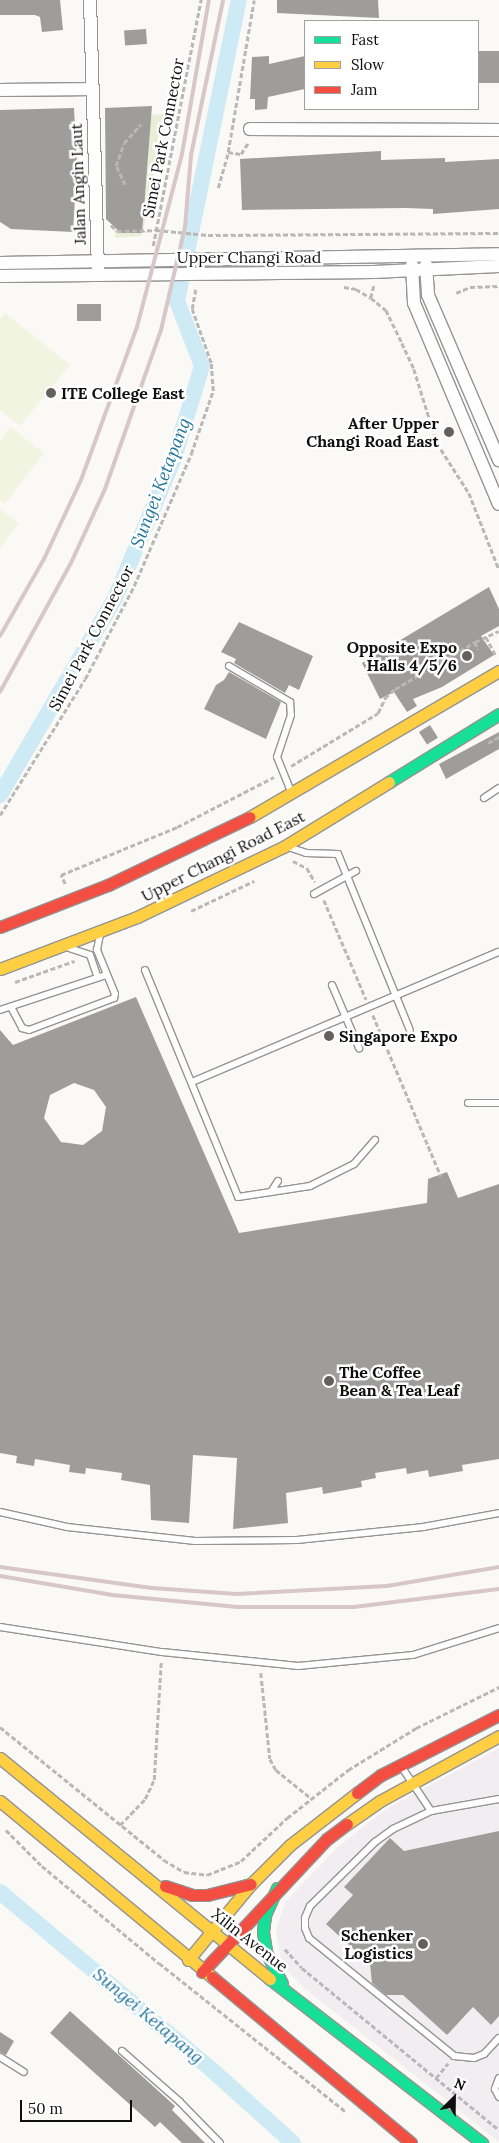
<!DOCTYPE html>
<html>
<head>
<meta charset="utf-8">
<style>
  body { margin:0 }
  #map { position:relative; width:499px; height:2143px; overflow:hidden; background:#fbf9f5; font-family:Lora,serif }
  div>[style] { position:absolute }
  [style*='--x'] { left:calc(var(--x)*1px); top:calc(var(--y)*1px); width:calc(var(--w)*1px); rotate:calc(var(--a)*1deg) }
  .industrial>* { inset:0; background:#f2edf1 }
  .green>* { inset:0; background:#e8efd6 }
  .pitch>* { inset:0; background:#f1f4e0 }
  .canal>* { height:16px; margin:-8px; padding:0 8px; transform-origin:8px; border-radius:8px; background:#ceeaf4 }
  .building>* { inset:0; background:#9f9d9a; transform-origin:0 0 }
  .path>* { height:2.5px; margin-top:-1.25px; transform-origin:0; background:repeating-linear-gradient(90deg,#b9b8b8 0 5px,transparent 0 7.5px) }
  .roads { filter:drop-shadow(1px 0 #959493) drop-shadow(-1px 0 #959493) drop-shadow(0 1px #959493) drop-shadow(0 -1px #959493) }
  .lane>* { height:6px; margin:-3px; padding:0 3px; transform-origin:3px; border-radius:3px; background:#fefefe }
  .street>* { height:12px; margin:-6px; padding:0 6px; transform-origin:6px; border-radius:6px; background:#fefefe }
  .fast>* { height:11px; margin:-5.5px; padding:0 5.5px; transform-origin:5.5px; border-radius:5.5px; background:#16e098 }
  .slow>* { height:11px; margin:-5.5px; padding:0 5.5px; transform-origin:5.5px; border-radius:5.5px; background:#ffcf43 }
  .jam>* { height:11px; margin:-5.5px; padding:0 5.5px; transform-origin:5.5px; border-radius:5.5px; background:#f24e42 }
  .rail>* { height:4px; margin:-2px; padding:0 2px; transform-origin:2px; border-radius:2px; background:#d7c7c9 }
  .dots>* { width:14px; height:14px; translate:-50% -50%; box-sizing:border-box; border:2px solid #fff; border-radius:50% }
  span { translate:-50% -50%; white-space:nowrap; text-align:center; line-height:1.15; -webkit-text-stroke:5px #fff; paint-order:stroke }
  .street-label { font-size:16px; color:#0f0f0f }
  .poi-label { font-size:16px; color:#0f0f0f; font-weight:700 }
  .left { translate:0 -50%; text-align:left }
  .right { translate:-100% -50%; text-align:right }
  .water-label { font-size:18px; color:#1f749a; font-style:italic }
  .legend { position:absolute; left:304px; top:20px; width:175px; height:90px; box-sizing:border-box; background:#fff; border:1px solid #9f9f9f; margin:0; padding:6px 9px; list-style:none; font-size:15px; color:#0f0f0f }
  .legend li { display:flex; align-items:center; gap:10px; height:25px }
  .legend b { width:25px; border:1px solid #9f9f9f }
  .north { position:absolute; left:429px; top:2073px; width:50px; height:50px; -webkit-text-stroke:4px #fff; paint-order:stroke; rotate:23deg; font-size:14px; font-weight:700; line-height:20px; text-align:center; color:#0f0f0f }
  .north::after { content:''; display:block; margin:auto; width:18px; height:22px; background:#0f0f0f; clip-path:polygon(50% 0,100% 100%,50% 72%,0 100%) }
  .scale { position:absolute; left:20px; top:2100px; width:112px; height:22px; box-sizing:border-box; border:2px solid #0f0f0f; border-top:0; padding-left:6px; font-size:15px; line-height:18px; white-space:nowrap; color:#0f0f0f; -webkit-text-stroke:4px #fff; paint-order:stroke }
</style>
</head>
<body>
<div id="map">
  <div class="industrial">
    <i style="clip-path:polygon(499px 1748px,499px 2142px,304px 1988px,281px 1964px,276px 1929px,286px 1901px,339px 1846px,386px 1809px)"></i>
  </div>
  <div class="green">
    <i style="clip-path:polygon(166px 114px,142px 236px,115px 238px,113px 116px)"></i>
  </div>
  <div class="pitch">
    <i style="clip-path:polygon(5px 313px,70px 365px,20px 426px,0 410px,0 319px)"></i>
    <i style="clip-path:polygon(10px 427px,44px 453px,5px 504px,0 500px,0 441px)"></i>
    <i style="clip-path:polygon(0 509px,19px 523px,0 548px)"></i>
  </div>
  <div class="canal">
    <i style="--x:0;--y:795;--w:228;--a:-59.7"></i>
    <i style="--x:115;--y:598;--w:149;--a:-67.1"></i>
    <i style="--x:173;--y:461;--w:99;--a:-73"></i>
    <i style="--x:202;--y:366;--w:70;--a:-111"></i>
    <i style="--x:177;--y:301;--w:307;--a:-78.4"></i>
    <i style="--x:0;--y:1892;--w:277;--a:40"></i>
    <i style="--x:212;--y:2070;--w:109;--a:42"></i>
  </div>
  <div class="building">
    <i style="clip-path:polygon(0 0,60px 0,63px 30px,42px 32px,40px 17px,35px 15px,0 15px)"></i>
    <i style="clip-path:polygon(277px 0,378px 0,379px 18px,277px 13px)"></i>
    <i style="left:146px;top:29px;width:15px;height:22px;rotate:86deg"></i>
    <i style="left:478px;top:51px;width:21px;height:32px"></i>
    <i style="clip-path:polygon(269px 56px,269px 64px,305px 56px,305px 89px,268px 97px,267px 109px,255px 110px,255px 99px,250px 99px,252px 57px)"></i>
    <i style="clip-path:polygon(152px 106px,142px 233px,121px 233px,106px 219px,105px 108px)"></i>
    <i style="clip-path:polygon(74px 108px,77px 164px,73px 232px,11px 229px,0 222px,0 110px)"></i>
    <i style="clip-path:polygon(381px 151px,381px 160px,445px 158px,445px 162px,499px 159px,499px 209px,433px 214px,433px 209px,406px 208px,242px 210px,240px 159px)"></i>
    <i style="left:101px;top:304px;width:17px;height:24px;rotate:90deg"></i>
    <i style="clip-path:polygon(489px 587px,499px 609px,499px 626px,481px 636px,494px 655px,442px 687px,413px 699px,417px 706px,407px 712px,394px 692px,380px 699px,362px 663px)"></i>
    <i style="clip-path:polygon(239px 622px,313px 656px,299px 690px,289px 685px,285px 693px,234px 663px,236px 659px,221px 652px)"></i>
    <i style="clip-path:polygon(229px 672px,281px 702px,266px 739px,204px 709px,216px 685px,224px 680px)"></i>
    <i style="left:430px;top:725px;width:15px;height:13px;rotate:58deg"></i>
    <i style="clip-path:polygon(499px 732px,499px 749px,446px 779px,439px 764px)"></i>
    <i style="clip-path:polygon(evenodd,136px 997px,239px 1233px,427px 1203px,428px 1179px,447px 1172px,458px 1198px,499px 1184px,499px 1459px,462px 1465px,463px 1471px,429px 1477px,428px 1470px,407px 1474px,406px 1468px,375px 1473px,376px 1478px,361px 1481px,362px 1487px,323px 1494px,322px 1487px,286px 1493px,288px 1523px,233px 1529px,237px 1458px,193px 1455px,189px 1523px,151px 1520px,150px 1485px,121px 1480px,122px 1473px,86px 1468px,85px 1474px,69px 1472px,70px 1465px,35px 1459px,34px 1466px,16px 1463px,17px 1456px,0 1453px,0 1030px,13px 1045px,136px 997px,74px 1083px,94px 1090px,106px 1107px,102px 1131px,83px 1145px,61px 1142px,44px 1118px,50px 1095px,74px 1083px)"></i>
    <i style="clip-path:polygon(499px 1831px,499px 2016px,491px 2025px,473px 2007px,447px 2035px,403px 1995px,386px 1995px,372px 1983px,370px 1964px,326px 1924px,353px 1895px,344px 1887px,390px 1838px,404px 1851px)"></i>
    <i style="clip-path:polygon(70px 2011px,175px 2106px,172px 2110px,205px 2143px,182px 2143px,160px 2122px,155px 2127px,50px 2033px)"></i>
    <i style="clip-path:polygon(0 2032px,14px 2041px,6px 2055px,0 2052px)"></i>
  </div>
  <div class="path">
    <i style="--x:228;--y:152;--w:13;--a:9"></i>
    <i style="--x:241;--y:154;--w:13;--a:-58"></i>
    <i style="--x:125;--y:185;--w:21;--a:-115"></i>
    <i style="--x:116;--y:166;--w:24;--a:-71"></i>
    <i style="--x:124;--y:143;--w:25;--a:-48"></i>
    <i style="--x:218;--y:188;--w:37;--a:-74"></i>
    <i style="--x:228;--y:152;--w:154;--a:-80.3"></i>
    <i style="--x:111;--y:225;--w:8;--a:45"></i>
    <i style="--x:117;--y:231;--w:39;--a:-1"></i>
    <i style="--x:156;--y:230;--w:52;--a:5.5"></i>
    <i style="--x:208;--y:235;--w:291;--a:-0.4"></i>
    <i style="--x:153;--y:246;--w:251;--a:-79"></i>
    <i style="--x:374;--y:286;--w:12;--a:104"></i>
    <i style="--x:371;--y:298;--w:19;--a:39"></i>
    <i style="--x:386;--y:310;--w:37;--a:64"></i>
    <i style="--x:402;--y:343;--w:29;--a:65"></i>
    <i style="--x:414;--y:369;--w:77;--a:72.7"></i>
    <i style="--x:437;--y:443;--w:59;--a:57.4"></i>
    <i style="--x:469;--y:493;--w:82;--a:68.5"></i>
    <i style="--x:344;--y:287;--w:12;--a:9"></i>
    <i style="--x:356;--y:289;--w:17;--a:31"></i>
    <i style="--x:456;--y:293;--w:15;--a:-23"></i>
    <i style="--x:470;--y:287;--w:29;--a:-2"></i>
    <i style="--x:486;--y:637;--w:21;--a:62"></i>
    <i style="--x:475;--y:642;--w:8;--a:67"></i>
    <i style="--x:488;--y:743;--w:13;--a:-29"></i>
    <i style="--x:291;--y:766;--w:102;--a:-31.3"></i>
    <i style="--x:378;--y:713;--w:17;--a:-65"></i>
    <i style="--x:385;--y:698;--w:13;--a:-42"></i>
    <i style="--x:395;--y:689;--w:93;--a:-30.4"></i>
    <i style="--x:475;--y:642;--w:26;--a:-25"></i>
    <i style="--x:0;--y:815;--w:160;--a:-58"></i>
    <i style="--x:85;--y:679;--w:105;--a:-62.2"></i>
    <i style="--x:134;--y:586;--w:144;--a:-66.6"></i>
    <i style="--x:191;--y:454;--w:67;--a:-70.8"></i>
    <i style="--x:213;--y:391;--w:28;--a:-94"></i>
    <i style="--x:211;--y:363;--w:57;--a:-109.4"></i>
    <i style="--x:192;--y:309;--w:22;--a:-80"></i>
    <i style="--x:293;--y:861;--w:16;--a:27"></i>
    <i style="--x:307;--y:868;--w:16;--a:60"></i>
    <i style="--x:65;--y:884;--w:10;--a:-114"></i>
    <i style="--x:61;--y:875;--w:126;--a:-22.5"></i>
    <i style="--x:177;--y:827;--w:109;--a:-27.3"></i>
    <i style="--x:324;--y:900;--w:108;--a:67"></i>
    <i style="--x:191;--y:911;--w:70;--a:-25.5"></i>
    <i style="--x:15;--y:982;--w:63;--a:-19.6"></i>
    <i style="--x:373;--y:1015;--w:175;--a:67.1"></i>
    <i style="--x:261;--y:1673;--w:86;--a:84"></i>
    <i style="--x:270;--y:1759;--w:13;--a:61"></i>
    <i style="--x:276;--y:1770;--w:45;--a:38.7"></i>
    <i style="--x:0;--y:1727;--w:211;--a:39"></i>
    <i style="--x:164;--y:1860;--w:23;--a:31"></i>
    <i style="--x:184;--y:1872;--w:23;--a:7"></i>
    <i style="--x:207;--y:1875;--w:37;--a:-22"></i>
    <i style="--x:241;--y:1861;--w:63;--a:-43.1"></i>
    <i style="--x:287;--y:1818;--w:78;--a:-38.2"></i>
    <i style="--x:348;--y:1770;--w:80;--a:-31.7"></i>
    <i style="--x:416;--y:1728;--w:93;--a:-26.3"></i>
    <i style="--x:120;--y:1825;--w:36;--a:-46"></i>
    <i style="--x:145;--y:1799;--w:21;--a:-65"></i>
    <i style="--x:154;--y:1780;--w:119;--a:-86.6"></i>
    <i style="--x:6;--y:1830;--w:51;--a:45"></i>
    <i style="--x:42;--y:1866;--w:152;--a:39.7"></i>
    <i style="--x:159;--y:1963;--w:239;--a:38.5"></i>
    <i style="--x:285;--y:1949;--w:25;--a:48"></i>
    <i style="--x:302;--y:1968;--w:255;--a:39.4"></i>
    <i style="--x:436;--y:2078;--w:19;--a:-51"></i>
  </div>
  <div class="roads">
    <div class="lane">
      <i style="--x:229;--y:666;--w:71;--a:30.5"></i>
      <i style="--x:290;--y:702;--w:13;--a:86"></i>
      <i style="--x:291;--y:715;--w:44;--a:108.4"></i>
      <i style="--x:277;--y:757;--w:38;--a:68"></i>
      <i style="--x:484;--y:798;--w:18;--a:-34"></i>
      <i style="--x:291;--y:848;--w:16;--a:18"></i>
      <i style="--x:306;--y:853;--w:32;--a:2"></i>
      <i style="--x:338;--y:854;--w:190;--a:67.8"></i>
      <i style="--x:314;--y:894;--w:48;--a:-28.7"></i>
      <i style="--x:69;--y:948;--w:22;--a:18"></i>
      <i style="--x:90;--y:955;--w:24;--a:71"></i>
      <i style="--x:145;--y:970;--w:245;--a:67.7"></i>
      <i style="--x:238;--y:1197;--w:73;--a:-8.7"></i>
      <i style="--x:310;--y:1186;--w:49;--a:-26.6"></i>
      <i style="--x:354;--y:1164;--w:32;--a:-49"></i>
      <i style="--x:332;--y:985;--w:69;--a:66.8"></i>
      <i style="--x:11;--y:1007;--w:24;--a:62"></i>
      <i style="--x:22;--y:1028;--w:7;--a:16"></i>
      <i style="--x:29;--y:1030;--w:91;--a:-20.6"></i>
      <i style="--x:114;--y:998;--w:4;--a:-76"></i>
      <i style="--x:115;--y:994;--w:48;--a:-112.2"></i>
      <i style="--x:97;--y:950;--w:15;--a:-79"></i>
      <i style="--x:0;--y:1010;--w:112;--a:-18.3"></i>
      <i style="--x:192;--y:1082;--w:333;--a:-23"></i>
      <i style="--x:468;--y:1103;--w:31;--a:0"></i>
      <i style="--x:271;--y:1192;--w:13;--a:-58"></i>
      <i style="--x:0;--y:1512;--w:69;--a:12.6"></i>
      <i style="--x:67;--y:1527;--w:129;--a:6.2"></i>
      <i style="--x:195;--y:1541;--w:102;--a:-0.6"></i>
      <i style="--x:297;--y:1540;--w:127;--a:-5.9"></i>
      <i style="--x:423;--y:1527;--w:77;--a:-10.4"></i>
      <i style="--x:0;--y:1627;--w:164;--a:8.8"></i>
      <i style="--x:162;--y:1652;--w:137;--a:5.9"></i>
      <i style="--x:298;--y:1666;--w:116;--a:-5.5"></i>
      <i style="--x:413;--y:1655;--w:90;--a:-17.4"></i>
      <i style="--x:401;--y:1766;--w:54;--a:56.3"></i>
      <i style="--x:499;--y:1799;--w:69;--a:170"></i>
      <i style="--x:431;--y:1811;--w:42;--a:154.7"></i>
      <i style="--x:393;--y:1829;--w:22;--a:144"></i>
      <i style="--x:375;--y:1842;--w:91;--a:135.4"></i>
      <i style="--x:310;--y:1906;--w:13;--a:113"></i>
      <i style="--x:305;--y:1918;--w:10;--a:90"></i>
      <i style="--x:305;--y:1928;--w:11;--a:68"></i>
      <i style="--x:309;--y:1938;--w:187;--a:39.1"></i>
      <i style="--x:454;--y:2056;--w:20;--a:6"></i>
      <i style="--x:474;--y:2058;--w:11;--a:-22"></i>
      <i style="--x:484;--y:2054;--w:22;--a:-47"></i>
      <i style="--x:122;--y:2051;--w:77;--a:41.3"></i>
      <i style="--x:180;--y:2102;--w:57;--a:45.7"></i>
      <i style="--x:0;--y:2057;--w:28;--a:32"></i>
      <i style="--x:499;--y:2078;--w:12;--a:110"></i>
      <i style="--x:495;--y:2089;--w:9;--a:63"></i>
    </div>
    <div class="street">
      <i style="--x:90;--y:0;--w:272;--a:88.3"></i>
      <i style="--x:0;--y:90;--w:91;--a:-0.6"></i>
      <i style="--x:250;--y:129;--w:249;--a:0.2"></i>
      <i style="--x:0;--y:263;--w:499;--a:-1"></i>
      <i style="--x:412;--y:265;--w:38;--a:87"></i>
      <i style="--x:414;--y:303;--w:218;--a:67.1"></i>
      <i style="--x:426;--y:265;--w:30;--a:86"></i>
      <i style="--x:428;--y:295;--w:180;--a:66.7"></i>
      <i style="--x:0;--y:276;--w:374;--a:-0.6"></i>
      <i style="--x:374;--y:272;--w:125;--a:-2.7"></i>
    </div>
    <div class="fast">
      <i style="--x:389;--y:782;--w:129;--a:-31.7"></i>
      <i style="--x:277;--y:1888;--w:30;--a:114"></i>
      <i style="--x:265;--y:1915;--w:17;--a:97"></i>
      <i style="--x:263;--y:1932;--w:20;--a:81"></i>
      <i style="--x:266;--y:1952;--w:35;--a:63"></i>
      <i style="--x:270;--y:1979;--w:268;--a:37.7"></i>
    </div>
    <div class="slow">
      <i style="--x:250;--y:817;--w:289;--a:-30.4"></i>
      <i style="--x:0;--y:969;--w:147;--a:-20.8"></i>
      <i style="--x:137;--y:917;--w:164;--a:-25.6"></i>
      <i style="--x:285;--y:846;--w:122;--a:-31.6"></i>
      <i style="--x:0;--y:1758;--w:349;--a:39.3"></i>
      <i style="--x:0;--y:1801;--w:276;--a:39.7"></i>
      <i style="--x:347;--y:1824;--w:40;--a:-34.9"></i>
      <i style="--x:380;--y:1801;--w:136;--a:-28.6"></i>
      <i style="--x:188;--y:1960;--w:99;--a:-50.3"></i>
      <i style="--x:251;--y:1884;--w:55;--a:-45"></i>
      <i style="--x:290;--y:1845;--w:85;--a:-37.8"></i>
    </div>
    <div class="jam">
      <i style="--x:0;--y:927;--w:116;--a:-21.3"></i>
      <i style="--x:108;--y:885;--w:157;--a:-25.6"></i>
      <i style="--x:357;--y:1793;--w:30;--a:-37"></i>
      <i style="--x:381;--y:1775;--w:132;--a:-27"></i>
      <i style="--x:165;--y:1886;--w:28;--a:18"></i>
      <i style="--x:192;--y:1895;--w:15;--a:0"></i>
      <i style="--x:207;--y:1895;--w:45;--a:-14"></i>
      <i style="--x:202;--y:1972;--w:183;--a:-46.8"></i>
      <i style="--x:327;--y:1839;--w:25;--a:-37"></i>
      <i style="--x:212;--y:1977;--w:259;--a:39.8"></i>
    </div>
  </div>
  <div class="rail">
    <i style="--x:0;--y:636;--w:89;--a:-60.3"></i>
    <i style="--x:44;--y:559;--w:87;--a:-64.9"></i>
    <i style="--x:81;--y:480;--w:163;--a:-69.9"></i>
    <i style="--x:137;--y:327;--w:179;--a:-75.4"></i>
    <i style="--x:182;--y:154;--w:156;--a:-80.1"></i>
    <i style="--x:0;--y:692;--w:147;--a:-61.2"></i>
    <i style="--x:71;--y:563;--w:81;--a:-65.3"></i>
    <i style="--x:105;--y:489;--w:169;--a:-70.6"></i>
    <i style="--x:161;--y:330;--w:106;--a:-76.9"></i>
    <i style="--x:185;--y:227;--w:72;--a:-85.2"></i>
    <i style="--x:191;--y:155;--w:158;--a:-78.3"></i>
    <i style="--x:0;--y:1567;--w:153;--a:7.9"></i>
    <i style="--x:152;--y:1588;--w:85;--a:4"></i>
    <i style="--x:237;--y:1594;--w:150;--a:-3.1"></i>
    <i style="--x:387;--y:1586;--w:114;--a:-9.6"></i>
    <i style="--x:0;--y:1576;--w:114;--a:9.6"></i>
    <i style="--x:112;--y:1595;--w:129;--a:5.4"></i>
    <i style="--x:240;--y:1607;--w:114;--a:0"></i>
    <i style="--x:354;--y:1607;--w:146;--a:-7.1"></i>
  </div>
  <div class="dots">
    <i style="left:51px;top:393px;background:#626160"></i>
    <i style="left:449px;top:432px;background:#626160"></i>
    <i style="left:467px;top:656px;background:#626160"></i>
    <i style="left:329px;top:1036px;background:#626160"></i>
    <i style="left:329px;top:1381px;background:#626160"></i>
    <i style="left:423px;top:1944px;background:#626160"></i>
  </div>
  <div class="street-label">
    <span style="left:163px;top:138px;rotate:-79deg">Simei Park Connector</span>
    <span style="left:78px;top:184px;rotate:-92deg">Jalan Angin Laut</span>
    <span style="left:249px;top:257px">Upper Changi Road</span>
    <span style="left:91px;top:638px;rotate:-62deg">Simei Park Connector</span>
    <span style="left:223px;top:856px;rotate:-27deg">Upper Changi Road East</span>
    <span style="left:250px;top:1940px;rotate:38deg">Xilin Avenue</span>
  </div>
  <div class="poi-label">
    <span class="left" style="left:61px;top:393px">ITE College East</span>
    <span class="right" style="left:439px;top:432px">After Upper<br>Changi Road East</span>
    <span class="right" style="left:457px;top:656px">Opposite Expo<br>Halls 4/5/6</span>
    <span class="left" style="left:339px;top:1036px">Singapore Expo</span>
    <span class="left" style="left:339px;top:1381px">The Coffee<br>Bean &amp; Tea Leaf</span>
    <span class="right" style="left:413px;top:1944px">Schenker<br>Logistics</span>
  </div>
  <div class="water-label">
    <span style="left:161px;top:483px;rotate:-69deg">Sungei Ketapang</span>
    <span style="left:148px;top:2016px;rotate:40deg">Sungei Ketapang</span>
  </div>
  <ul class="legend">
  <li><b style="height:6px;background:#16e098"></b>Fast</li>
  <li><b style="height:6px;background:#ffcf43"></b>Slow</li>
  <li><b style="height:6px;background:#f24e42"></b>Jam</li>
  </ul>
  <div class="north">N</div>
  <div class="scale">50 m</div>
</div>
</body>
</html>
